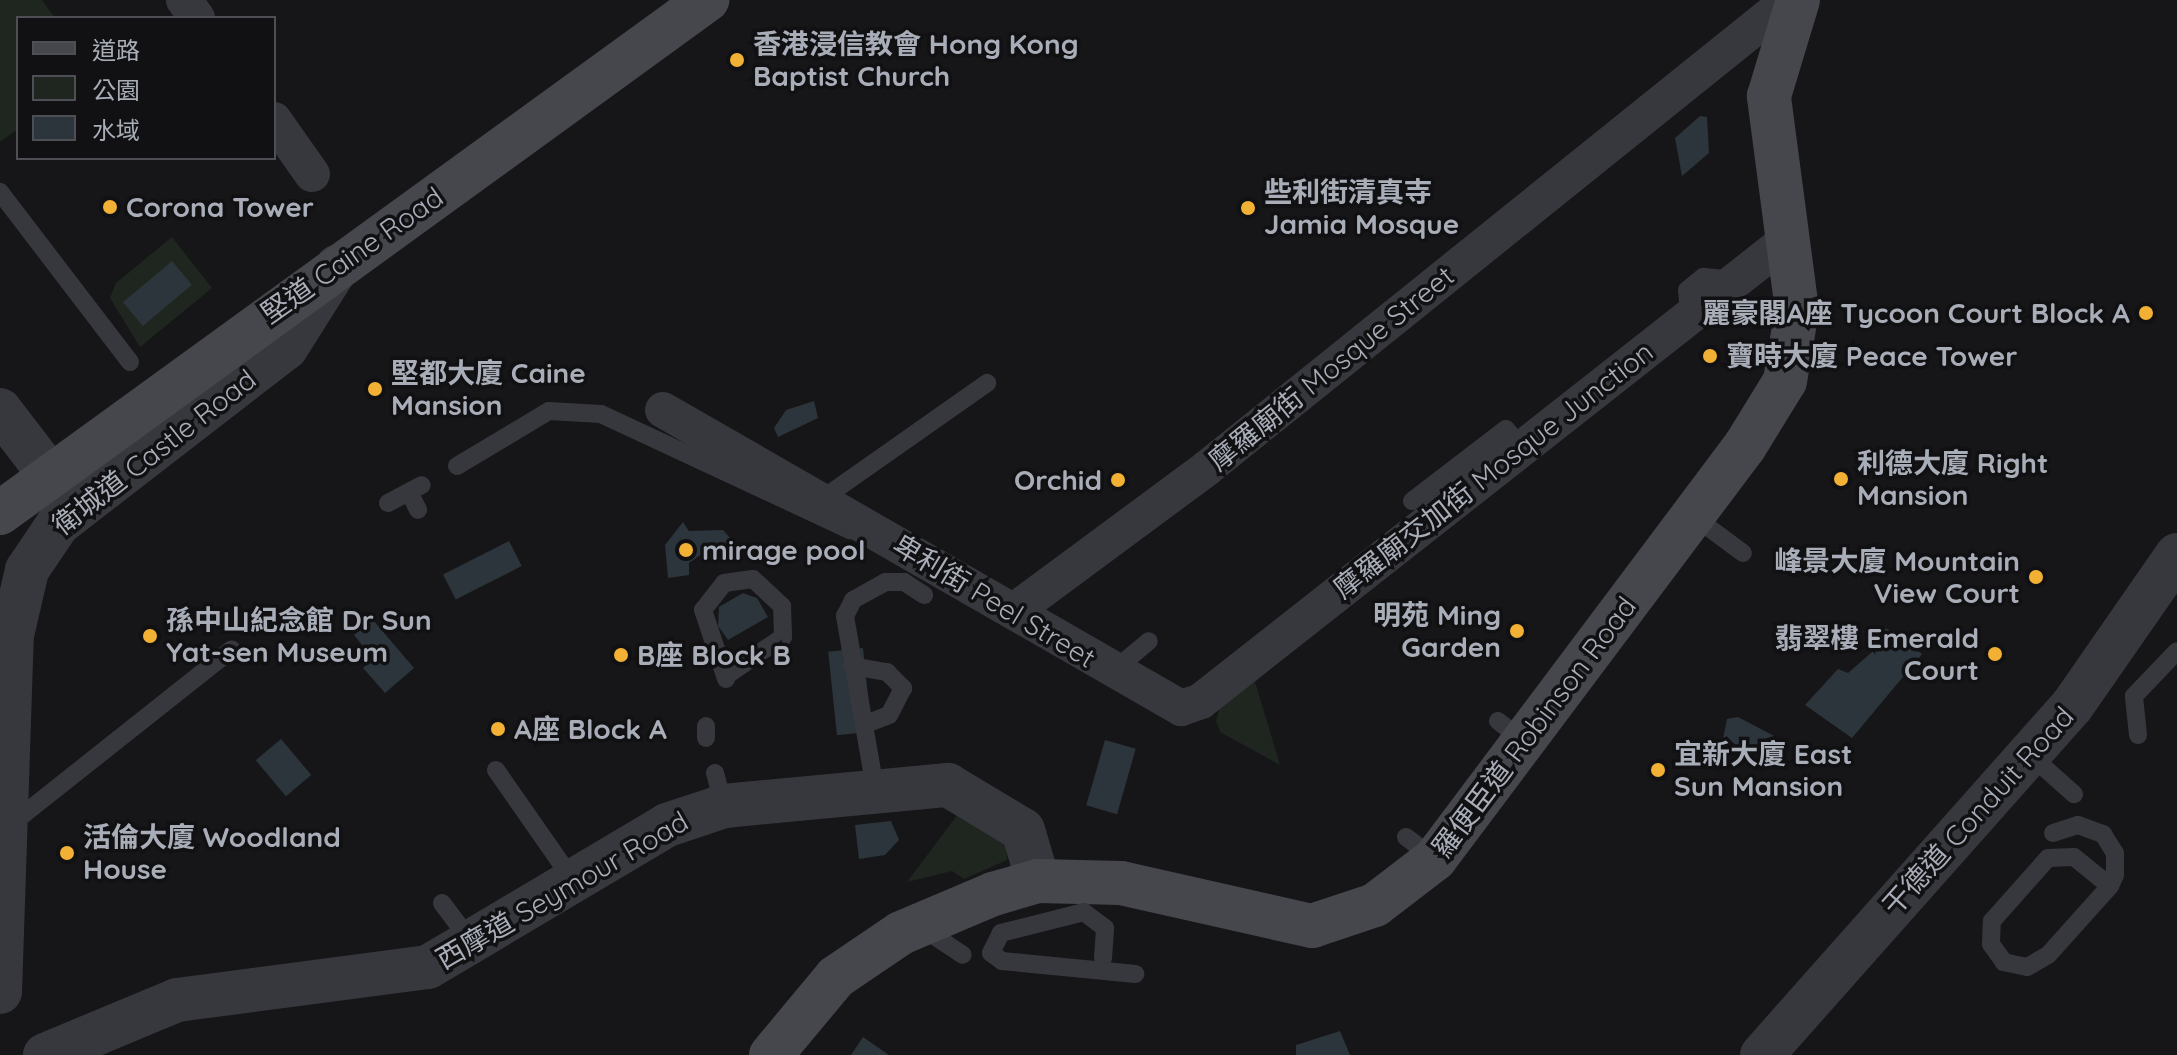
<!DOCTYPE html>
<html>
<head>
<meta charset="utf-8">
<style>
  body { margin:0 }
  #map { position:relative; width:2177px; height:1055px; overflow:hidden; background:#161618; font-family:Quicksand,"Noto Sans TC",sans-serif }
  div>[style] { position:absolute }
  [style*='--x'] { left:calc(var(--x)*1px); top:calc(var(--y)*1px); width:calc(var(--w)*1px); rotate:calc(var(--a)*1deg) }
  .green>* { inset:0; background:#1e261f }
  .water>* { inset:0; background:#2c353c; transform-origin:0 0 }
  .service>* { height:18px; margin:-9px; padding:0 9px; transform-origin:9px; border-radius:9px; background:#37383d }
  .minor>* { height:36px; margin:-18px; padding:0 18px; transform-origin:18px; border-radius:18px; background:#37383d }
  .tertiary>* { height:44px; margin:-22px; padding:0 22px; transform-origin:22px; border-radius:22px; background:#37383d }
  .secondary>* { height:44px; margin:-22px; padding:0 22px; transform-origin:22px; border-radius:22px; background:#45474d }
  .service-bridge>* { height:18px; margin:-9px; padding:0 9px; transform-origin:9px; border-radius:9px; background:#37383d }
  .dots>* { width:22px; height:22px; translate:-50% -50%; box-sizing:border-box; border:4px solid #111113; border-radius:50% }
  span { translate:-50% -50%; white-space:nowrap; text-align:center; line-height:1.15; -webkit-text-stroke:7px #111113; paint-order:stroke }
  .poi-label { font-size:28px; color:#a8adb8; font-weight:700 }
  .left { translate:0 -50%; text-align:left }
  .right { translate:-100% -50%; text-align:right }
  .street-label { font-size:28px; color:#a8adb8 }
  .legend { position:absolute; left:16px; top:16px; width:260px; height:144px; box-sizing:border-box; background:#111113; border:2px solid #4d4f55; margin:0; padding:10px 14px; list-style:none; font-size:24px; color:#a8adb8 }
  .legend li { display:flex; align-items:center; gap:16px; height:40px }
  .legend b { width:40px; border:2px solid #4d4f55 }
</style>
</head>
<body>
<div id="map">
  <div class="green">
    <i style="clip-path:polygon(0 0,42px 0,55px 18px,18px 18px,18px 129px,0 142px)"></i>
    <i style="clip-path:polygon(172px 237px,212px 288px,140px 347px,110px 298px,116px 283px)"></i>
    <i style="clip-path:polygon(1253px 675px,1280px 765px,1220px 732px,1216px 721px,1223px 696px)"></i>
    <i style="clip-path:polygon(961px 810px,1007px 844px,1007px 860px,964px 879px,952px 871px,907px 882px)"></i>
  </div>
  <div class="water">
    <i style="clip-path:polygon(1700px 116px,1707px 117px,1709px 153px,1682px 176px,1675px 138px)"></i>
    <i style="left:172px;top:261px;width:31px;height:64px;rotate:50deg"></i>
    <i style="clip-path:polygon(814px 401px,818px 418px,778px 437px,774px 428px,786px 410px)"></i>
    <i style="clip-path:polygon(683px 522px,689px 531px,723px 530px,738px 547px,709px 549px,689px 563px,689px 575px,668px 578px,665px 545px)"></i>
    <i style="left:509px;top:541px;width:28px;height:74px;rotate:63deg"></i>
    <i style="clip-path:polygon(743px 593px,757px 598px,768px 617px,728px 640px,718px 626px,719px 607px)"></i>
    <i style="clip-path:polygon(373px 620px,414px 668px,385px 693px,363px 668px,373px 659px,354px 635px)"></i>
    <i style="clip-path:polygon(1886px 628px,1922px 654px,1852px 738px,1805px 705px,1838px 669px,1848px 673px,1872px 652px)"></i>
    <i style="left:863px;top:648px;width:84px;height:35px;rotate:84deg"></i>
    <i style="clip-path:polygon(1738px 717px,1774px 736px,1767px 759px,1723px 739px,1727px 719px)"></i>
    <i style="left:281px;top:739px;width:47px;height:33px;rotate:50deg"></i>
    <i style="left:1105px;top:740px;width:32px;height:68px;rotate:16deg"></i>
    <i style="clip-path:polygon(891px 821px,899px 840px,885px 855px,859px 859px,855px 825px)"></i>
    <i style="clip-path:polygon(1340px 1031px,1350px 1055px,1296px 1055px,1296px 1045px)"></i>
    <i style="clip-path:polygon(863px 1037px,889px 1055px,851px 1055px)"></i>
  </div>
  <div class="service">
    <i style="--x:0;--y:192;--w:214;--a:52.6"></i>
    <i style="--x:1689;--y:316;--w:26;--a:-94"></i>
    <i style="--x:1687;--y:290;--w:21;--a:-39"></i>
    <i style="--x:1703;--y:277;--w:32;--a:5"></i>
    <i style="--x:457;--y:466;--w:107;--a:-30.9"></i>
    <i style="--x:549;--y:411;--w:52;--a:3.3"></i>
    <i style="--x:601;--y:414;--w:275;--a:25"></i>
    <i style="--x:409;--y:492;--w:20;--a:63"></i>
    <i style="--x:822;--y:499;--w:202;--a:-35.1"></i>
    <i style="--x:1412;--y:501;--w:118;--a:-37.5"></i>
    <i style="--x:1506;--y:429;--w:26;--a:51"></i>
    <i style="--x:388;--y:503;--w:38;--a:-28"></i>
    <i style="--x:1693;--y:516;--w:62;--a:36.5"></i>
    <i style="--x:852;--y:666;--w:36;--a:10"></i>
    <i style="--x:887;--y:672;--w:23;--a:45"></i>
    <i style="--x:903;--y:688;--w:30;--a:117"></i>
    <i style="--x:889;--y:715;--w:26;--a:159"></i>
    <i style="--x:1112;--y:672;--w:48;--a:-40"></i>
    <i style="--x:726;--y:679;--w:73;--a:-108.4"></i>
    <i style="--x:703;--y:610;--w:34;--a:-52"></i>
    <i style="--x:724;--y:583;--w:29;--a:-8"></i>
    <i style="--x:753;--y:579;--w:40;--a:43"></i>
    <i style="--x:782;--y:606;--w:31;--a:88"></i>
    <i style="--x:783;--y:637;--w:64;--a:145.8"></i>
    <i style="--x:1498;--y:721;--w:34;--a:38"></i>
    <i style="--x:706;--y:726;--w:12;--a:90"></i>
    <i style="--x:2138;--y:735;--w:39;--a:-96"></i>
    <i style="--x:2134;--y:696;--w:62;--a:-46.3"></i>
    <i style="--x:2030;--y:755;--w:59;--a:41.6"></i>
    <i style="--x:496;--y:770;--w:136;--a:55.1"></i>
    <i style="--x:715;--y:773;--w:34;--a:75"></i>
    <i style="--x:875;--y:788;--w:175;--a:-99.9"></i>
    <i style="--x:845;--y:616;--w:18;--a:-63"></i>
    <i style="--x:853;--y:600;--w:37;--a:-29"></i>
    <i style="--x:885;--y:582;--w:19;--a:0"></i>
    <i style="--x:904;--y:582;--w:24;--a:33"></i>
    <i style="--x:7;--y:815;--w:17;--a:-3"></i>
    <i style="--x:24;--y:814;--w:265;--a:-38.4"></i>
    <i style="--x:2053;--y:833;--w:26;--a:-18"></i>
    <i style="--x:2078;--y:825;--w:27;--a:20"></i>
    <i style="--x:2103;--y:834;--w:22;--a:58"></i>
    <i style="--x:2115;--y:853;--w:22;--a:90"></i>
    <i style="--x:2115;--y:875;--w:12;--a:114"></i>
    <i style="--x:2110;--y:886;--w:93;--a:131.9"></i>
    <i style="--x:2048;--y:955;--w:24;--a:150"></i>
    <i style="--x:2027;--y:967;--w:24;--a:-168"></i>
    <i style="--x:2004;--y:962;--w:22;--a:-126"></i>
    <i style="--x:1991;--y:944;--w:23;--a:-88"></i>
    <i style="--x:1992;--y:921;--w:84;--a:-48.4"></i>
    <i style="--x:2048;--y:858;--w:26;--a:-2"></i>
    <i style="--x:2074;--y:857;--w:46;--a:38.9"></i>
    <i style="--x:1406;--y:837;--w:36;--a:37"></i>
    <i style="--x:442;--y:903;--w:50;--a:53.1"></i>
    <i style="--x:921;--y:927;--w:50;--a:33.7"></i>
  </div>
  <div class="minor">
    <i style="--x:184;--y:0;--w:22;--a:54"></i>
    <i style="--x:274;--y:120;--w:66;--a:54.9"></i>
    <i style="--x:663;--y:410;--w:598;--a:29.91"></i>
    <i style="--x:1181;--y:708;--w:21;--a:-19"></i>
    <i style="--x:1201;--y:701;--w:746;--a:-38.19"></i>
    <i style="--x:1018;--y:608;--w:235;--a:-36.5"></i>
    <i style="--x:1207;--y:468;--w:747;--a:-38.8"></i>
  </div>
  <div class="tertiary">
    <i style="--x:0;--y:410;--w:86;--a:52.6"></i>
    <i style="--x:0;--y:992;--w:357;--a:-88.1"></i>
    <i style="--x:12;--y:635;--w:67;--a:-77"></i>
    <i style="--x:27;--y:570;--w:55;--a:-56"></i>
    <i style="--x:58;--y:524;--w:288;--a:-37.7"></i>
    <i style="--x:286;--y:348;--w:96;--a:-57.8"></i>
    <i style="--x:45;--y:1055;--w:143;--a:-22.6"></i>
    <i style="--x:177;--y:1000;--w:253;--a:-7.5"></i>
    <i style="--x:428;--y:967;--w:278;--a:-30.7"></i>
    <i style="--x:667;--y:825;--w:60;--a:-18.4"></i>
    <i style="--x:724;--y:806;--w:225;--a:-5.4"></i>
    <i style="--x:948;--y:785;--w:87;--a:31"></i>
    <i style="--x:1023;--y:830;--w:53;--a:73.6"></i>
    <i style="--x:1762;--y:1055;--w:467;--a:-48.4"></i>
    <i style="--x:2072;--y:706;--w:184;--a:-55.2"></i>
  </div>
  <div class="secondary">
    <i style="--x:0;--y:513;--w:874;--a:-35.96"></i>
    <i style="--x:771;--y:1055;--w:102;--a:-50.2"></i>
    <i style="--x:836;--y:977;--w:78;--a:-34.1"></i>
    <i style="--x:901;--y:933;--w:100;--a:-23"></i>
    <i style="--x:993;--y:894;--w:47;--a:-16.1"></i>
    <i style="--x:1038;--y:881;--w:83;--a:1.4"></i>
    <i style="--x:1121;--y:883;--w:196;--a:12.7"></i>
    <i style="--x:1312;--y:926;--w:66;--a:-18.4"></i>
    <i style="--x:1375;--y:905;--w:76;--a:-37.5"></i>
    <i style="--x:1435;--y:859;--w:516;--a:-53.11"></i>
    <i style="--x:1745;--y:446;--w:76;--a:-58.4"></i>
    <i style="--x:1785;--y:381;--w:72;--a:-80.4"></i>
    <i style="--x:1797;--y:310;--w:216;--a:-97.5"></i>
    <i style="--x:1769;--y:96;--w:100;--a:-73.2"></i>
  </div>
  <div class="service-bridge">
    <i style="--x:1103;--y:958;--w:30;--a:-86"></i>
    <i style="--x:1105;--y:928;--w:26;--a:-143"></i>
    <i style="--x:1084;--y:912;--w:86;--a:165.8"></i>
    <i style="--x:1001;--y:933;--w:22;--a:117"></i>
    <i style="--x:991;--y:953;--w:14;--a:36"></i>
    <i style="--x:1002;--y:961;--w:134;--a:5.6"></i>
  </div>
  <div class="dots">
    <i style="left:737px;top:60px;background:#f2b134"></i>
    <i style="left:110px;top:207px;background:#f2b134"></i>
    <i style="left:1248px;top:208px;background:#f2b134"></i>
    <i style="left:2146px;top:313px;background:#f2b134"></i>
    <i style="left:1710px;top:356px;background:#f2b134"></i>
    <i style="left:375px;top:389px;background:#f2b134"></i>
    <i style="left:1841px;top:479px;background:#f2b134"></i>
    <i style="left:1118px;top:480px;background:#f2b134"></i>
    <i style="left:686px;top:550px;background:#f2b134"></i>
    <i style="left:2036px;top:577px;background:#f2b134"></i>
    <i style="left:1517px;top:631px;background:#f2b134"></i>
    <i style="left:150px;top:636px;background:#f2b134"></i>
    <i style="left:1995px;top:654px;background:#f2b134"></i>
    <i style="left:621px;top:655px;background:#f2b134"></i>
    <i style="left:498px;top:729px;background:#f2b134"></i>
    <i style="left:1658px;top:770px;background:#f2b134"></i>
    <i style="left:67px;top:853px;background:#f2b134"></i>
  </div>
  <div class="poi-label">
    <span class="left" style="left:753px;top:60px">香港浸信教會 Hong Kong<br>Baptist Church</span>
    <span class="left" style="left:1264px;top:208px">些利街清真寺<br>Jamia Mosque</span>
    <span class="left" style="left:126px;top:207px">Corona Tower</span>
    <span class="right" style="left:2130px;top:313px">麗豪閣A座 Tycoon Court Block A</span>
    <span class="left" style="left:1726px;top:356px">寶時大廈 Peace Tower</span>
    <span class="left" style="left:391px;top:389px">堅都大廈 Caine<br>Mansion</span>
    <span class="left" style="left:1857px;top:479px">利德大廈 Right<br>Mansion</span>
    <span class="right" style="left:1102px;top:480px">Orchid</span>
    <span class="left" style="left:702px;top:550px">mirage pool</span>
    <span class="right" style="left:2020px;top:577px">峰景大廈 Mountain<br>View Court</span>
    <span class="right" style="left:1501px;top:631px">明苑 Ming<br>Garden</span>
    <span class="left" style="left:166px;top:636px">孫中山紀念館 Dr Sun<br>Yat-sen Museum</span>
    <span class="right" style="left:1979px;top:654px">翡翠樓 Emerald<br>Court</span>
    <span class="left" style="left:637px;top:655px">B座 Block B</span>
    <span class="left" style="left:514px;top:729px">A座 Block A</span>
    <span class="left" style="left:1674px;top:770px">宜新大廈 East<br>Sun Mansion</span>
    <span class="left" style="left:83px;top:853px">活倫大廈 Woodland<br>House</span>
  </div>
  <div class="street-label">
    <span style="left:352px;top:255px;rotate:-35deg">堅道 Caine Road</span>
    <span style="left:1331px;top:368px;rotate:-39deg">摩羅廟街 Mosque Street</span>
    <span style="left:154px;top:452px;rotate:-38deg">衛城道 Castle Road</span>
    <span style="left:1493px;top:470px;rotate:-38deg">摩羅廟交加街 Mosque Junction</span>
    <span style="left:994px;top:601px;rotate:31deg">卑利街 Peel Street</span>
    <span style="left:1534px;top:727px;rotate:-53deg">羅便臣道 Robinson Road</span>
    <span style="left:1978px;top:811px;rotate:-48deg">干德道 Conduit Road</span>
    <span style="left:562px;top:890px;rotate:-30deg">西摩道 Seymour Road</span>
  </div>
  <ul class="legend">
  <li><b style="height:10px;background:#45474d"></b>道路</li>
  <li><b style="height:22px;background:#1e261f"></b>公園</li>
  <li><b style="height:22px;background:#2c353c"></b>水域</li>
  </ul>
</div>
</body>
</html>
